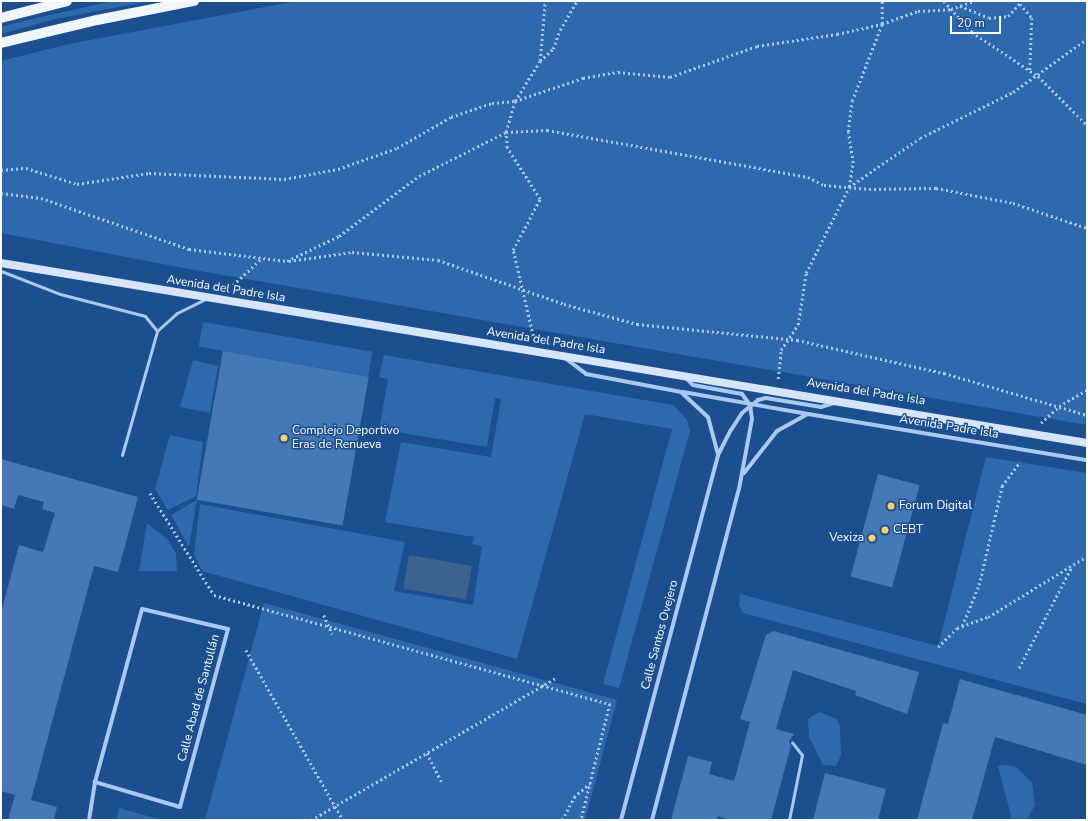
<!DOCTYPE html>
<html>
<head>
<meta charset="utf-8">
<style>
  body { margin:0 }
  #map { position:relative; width:1088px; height:821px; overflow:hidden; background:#1b4f8f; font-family:"Nunito Sans",sans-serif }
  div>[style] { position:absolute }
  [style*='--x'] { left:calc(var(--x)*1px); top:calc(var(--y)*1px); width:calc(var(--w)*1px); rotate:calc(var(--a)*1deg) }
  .green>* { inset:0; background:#2e69ad; transform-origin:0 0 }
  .water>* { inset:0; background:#3c6290; transform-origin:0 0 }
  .building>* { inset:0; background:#4478b7; transform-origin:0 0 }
  .path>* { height:2.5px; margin-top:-1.25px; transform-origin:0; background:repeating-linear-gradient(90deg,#a9c9ee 0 2px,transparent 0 5px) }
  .service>* { height:3px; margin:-1.5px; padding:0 1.5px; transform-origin:1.5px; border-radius:1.5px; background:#a9c9ee }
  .minor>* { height:4px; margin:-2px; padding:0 2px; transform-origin:2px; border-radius:2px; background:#a9c9ee }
  .secondary>* { height:8px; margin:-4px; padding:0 4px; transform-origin:4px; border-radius:4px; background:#d6e6fa }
  .primary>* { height:10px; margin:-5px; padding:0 5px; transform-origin:5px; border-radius:5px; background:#f0f6ff }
  .dots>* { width:11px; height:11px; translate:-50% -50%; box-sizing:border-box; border:2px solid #1b4f8f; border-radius:50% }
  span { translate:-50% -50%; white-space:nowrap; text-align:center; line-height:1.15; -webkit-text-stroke:3px #1b4f8f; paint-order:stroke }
  .street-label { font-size:12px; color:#fff }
  .poi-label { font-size:12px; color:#fff }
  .left { translate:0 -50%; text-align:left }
  .right { translate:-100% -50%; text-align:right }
  .frame { position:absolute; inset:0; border:2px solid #fff; pointer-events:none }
  .scale { position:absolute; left:950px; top:16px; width:51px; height:18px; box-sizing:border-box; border:2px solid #fff; border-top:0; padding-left:5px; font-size:12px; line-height:14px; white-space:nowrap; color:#fff; -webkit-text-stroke:3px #1b4f8f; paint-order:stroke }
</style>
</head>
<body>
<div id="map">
  <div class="green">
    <i style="clip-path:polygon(113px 1px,151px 1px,55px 19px,1px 34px,1px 27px,23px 21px)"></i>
    <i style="clip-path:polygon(297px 1px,1087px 1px,1087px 425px,189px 269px,1px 233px,1px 61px,69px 44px)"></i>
    <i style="left:203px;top:322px;width:172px;height:25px;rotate:10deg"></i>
    <i style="clip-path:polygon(384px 355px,673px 405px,687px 420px,690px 431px,619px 688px,603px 684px,672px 429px,585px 414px,517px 659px,202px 571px,194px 555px,200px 504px,405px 542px,394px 591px,473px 605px,482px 546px,472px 544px,474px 537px,385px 522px,401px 442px,491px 457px,501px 399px,495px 398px,487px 447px,379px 429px,388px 379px,379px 377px)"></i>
    <i style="clip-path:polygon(193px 360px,218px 366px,210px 413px,180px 407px)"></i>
    <i style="clip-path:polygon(170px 435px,203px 442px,196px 496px,168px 510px,155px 489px)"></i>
    <i style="clip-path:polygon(986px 457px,1087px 473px,1087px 704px,743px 613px,739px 605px,740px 594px,938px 646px)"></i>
    <i style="clip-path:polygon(197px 500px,189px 547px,171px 515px)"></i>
    <i style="clip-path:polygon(147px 523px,168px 540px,176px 554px,177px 571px,139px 571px)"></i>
    <i style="clip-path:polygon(264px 603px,617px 700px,585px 820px,205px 820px)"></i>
    <i style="clip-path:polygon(819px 712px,837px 719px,840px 728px,841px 755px,836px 766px,823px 765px,809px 737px,808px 719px)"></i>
    <i style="clip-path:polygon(1006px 765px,1016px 767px,1032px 783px,1035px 805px,1027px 820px,1012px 820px,998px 766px)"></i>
    <i style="clip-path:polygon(119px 808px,162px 820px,116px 820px)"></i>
  </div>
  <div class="water">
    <i style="left:409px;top:555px;width:64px;height:34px;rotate:10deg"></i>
  </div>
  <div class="building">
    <i style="left:223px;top:351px;width:148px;height:151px;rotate:10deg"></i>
    <i style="clip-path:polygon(1px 459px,138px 497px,118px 572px,94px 566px,31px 800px,57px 807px,54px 820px,8px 820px,15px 795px,1px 791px,1px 613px,19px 545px,43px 552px,55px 513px,42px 509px,44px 502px,18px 495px,14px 509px,1px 505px)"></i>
    <i style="left:878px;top:474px;width:43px;height:106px;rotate:15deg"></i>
    <i style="clip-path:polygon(773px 631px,919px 672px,907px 714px,855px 695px,856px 691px,793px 670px,776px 729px,794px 734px,789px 741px,791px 746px,771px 820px,731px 820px,718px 816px,717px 820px,671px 820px,688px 756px,712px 762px,709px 774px,734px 781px,750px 722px,740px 719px,766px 635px)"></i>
    <i style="clip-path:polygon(960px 679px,1087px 715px,1087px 765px,995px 737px,972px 820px,917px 820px,943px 723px,948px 724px)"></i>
    <i style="clip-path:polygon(825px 773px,886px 789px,878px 820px,813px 820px)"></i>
  </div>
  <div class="path">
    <i style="--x:944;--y:1;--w:42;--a:47.9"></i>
    <i style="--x:972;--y:32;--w:79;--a:33.7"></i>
    <i style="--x:1038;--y:76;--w:69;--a:45"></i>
    <i style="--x:1020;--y:4;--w:18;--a:49"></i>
    <i style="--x:1032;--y:18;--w:52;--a:92.2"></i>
    <i style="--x:960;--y:6;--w:31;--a:22"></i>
    <i style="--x:989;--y:18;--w:19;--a:-6"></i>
    <i style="--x:1008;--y:16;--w:21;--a:-47"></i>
    <i style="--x:540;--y:61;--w:18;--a:-43"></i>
    <i style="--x:553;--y:49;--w:20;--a:-70"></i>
    <i style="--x:560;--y:30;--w:34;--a:-60"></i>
    <i style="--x:1;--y:170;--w:25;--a:-5"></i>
    <i style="--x:26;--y:168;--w:53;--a:17.4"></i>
    <i style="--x:77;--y:184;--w:73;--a:-8.7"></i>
    <i style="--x:149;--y:173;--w:135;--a:2.5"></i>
    <i style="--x:284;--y:179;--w:55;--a:-10.5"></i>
    <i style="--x:338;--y:169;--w:63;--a:-19.6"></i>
    <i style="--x:397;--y:148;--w:62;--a:-29.9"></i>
    <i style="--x:451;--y:117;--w:43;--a:-18.9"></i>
    <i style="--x:492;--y:103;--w:23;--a:-5"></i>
    <i style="--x:515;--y:101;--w:72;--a:-18.7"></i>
    <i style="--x:583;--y:78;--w:36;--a:-10"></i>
    <i style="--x:618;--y:72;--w:52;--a:5.5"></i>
    <i style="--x:670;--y:77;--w:92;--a:-19.6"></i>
    <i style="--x:757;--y:46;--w:81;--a:-8.5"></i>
    <i style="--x:837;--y:34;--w:46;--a:-12.5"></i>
    <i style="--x:882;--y:24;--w:38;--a:-20"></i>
    <i style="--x:918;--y:11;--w:33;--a:-3"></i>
    <i style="--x:951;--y:9;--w:24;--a:-19"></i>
    <i style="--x:849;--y:187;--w:86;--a:-34.6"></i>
    <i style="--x:920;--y:138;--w:104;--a:-26.3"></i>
    <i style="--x:1013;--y:92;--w:91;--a:-35.6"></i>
    <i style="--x:1;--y:193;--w:40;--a:7.1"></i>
    <i style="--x:41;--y:198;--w:157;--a:19"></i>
    <i style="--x:189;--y:249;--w:99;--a:7"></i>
    <i style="--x:287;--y:261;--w:58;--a:-25.7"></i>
    <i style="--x:339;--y:236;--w:100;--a:-36.9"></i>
    <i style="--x:419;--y:176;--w:97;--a:-26.8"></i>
    <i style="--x:506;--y:132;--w:41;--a:-2.8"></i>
    <i style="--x:547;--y:130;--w:265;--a:10.2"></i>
    <i style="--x:808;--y:177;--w:18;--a:27"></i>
    <i style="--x:824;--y:185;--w:45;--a:5.1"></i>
    <i style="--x:869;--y:189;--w:67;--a:-0.9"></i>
    <i style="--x:936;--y:188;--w:78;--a:11"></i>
    <i style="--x:1013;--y:203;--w:78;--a:18.7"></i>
    <i style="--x:289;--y:261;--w:64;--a:-8.1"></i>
    <i style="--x:352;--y:252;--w:86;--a:5.3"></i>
    <i style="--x:438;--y:260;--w:133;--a:19.2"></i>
    <i style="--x:564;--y:304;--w:76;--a:15.3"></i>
    <i style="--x:637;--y:324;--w:161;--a:5.7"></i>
    <i style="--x:797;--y:340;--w:151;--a:12.7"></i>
    <i style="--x:944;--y:373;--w:149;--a:16.4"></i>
    <i style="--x:233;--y:285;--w:37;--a:-43"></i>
    <i style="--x:533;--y:336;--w:88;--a:-103.1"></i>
    <i style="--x:513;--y:250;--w:58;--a:-62.1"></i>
    <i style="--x:540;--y:199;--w:61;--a:-122.9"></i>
    <i style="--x:507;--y:148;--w:16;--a:-94"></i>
    <i style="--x:506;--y:132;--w:32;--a:-74"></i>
    <i style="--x:515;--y:101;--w:47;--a:-58"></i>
    <i style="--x:540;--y:61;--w:60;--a:-85.2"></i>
    <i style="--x:778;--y:379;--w:29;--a:-84"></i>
    <i style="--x:781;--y:350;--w:30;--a:-56"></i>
    <i style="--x:798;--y:325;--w:53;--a:-81.3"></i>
    <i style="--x:806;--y:273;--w:96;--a:-63.4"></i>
    <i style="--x:849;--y:187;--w:24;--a:-81"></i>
    <i style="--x:853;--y:163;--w:31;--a:-99"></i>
    <i style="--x:848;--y:132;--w:31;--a:-83"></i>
    <i style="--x:852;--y:101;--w:83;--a:-68.7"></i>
    <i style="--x:882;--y:24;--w:23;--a:-90"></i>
    <i style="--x:1041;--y:423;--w:25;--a:-43"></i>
    <i style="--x:1059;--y:406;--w:32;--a:-30"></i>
    <i style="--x:150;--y:493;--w:120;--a:57.9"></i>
    <i style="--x:214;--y:595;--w:411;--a:15.4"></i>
    <i style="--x:610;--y:704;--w:120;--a:104"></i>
    <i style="--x:324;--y:615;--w:21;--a:67"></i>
    <i style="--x:962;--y:626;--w:44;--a:-67.5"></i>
    <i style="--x:979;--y:585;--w:102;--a:-76.9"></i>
    <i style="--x:1002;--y:486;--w:30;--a:-53"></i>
    <i style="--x:938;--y:647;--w:27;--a:-45"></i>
    <i style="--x:957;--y:628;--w:33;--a:-20"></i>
    <i style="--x:988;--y:617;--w:116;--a:-31.6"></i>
    <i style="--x:246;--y:650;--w:196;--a:60.3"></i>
    <i style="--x:1019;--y:668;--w:115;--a:-62.5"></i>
    <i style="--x:427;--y:753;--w:34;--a:63"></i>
    <i style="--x:311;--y:820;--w:283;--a:-30.1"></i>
    <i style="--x:562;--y:820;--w:26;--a:-62"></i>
    <i style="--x:574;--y:797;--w:21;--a:-41"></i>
  </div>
  <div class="service">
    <i style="--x:1;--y:271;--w:63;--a:21.3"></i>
    <i style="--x:60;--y:294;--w:88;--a:14.5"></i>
    <i style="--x:145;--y:316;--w:19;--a:51"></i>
    <i style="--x:122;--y:455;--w:129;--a:-74.2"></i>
    <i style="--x:157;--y:331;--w:27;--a:-42"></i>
    <i style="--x:177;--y:313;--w:32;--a:-26"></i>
    <i style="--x:789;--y:820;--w:66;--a:-78.7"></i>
    <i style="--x:802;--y:755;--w:16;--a:-128"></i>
  </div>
  <div class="minor">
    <i style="--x:565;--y:358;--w:26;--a:37"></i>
    <i style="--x:586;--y:374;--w:97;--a:10.7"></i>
    <i style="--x:681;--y:392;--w:37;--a:43"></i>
    <i style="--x:708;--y:417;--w:38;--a:75"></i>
    <i style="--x:683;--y:392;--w:127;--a:10"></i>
    <i style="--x:744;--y:473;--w:53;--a:-51.8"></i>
    <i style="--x:777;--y:431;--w:35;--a:-29"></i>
    <i style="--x:808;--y:414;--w:283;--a:9.4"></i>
    <i style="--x:89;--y:820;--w:38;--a:-81"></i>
    <i style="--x:95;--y:782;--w:179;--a:-74.8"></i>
    <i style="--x:142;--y:609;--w:88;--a:13.1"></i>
    <i style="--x:228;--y:629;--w:184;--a:105.1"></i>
    <i style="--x:180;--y:807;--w:89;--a:-163.6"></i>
    <i style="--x:621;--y:820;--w:378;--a:-75.1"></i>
    <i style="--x:718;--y:455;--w:28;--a:-63"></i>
    <i style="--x:731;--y:430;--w:20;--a:-57"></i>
    <i style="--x:742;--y:413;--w:21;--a:-39"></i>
    <i style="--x:758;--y:400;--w:8;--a:-14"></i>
    <i style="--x:766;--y:398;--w:56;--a:9.3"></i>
    <i style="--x:821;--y:407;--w:14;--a:-17"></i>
    <i style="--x:652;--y:820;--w:342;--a:-75.3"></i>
    <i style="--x:739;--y:489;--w:71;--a:-79.5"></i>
    <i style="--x:752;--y:419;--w:14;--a:-98"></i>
    <i style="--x:750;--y:405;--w:14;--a:-126"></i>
    <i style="--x:742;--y:394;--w:50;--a:-169.6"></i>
    <i style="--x:693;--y:385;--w:10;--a:-135"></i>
  </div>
  <div class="secondary">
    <i style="--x:1;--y:263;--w:1101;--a:9.41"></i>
  </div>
  <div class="primary">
    <i style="--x:1;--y:18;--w:68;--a:-14.4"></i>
    <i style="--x:1;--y:43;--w:99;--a:-13.5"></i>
    <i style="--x:97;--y:20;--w:99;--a:-11.1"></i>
  </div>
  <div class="dots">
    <i style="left:284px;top:438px;background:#ffd166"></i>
    <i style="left:891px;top:506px;background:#ffd166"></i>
    <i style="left:885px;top:530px;background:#ffd166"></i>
    <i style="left:872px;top:538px;background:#ffd166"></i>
  </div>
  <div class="street-label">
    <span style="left:226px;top:289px;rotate:9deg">Avenida del Padre Isla</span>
    <span style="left:546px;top:341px;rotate:9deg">Avenida del Padre Isla</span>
    <span style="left:866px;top:392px;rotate:9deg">Avenida del Padre Isla</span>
    <span style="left:949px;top:427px;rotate:9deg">Avenida Padre Isla</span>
    <span style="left:660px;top:635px;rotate:-75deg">Calle Santos Ovejero</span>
    <span style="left:199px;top:698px;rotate:-75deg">Calle Abad de Santullán</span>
  </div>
  <div class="poi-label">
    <span class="left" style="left:292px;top:438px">Complejo Deportivo<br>Eras de Renueva</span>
    <span class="left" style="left:899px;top:506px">Forum Digital</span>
    <span class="left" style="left:893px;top:530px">CEBT</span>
    <span class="right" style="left:864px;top:538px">Vexiza</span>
  </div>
  <div class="frame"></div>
  <div class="scale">20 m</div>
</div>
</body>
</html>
